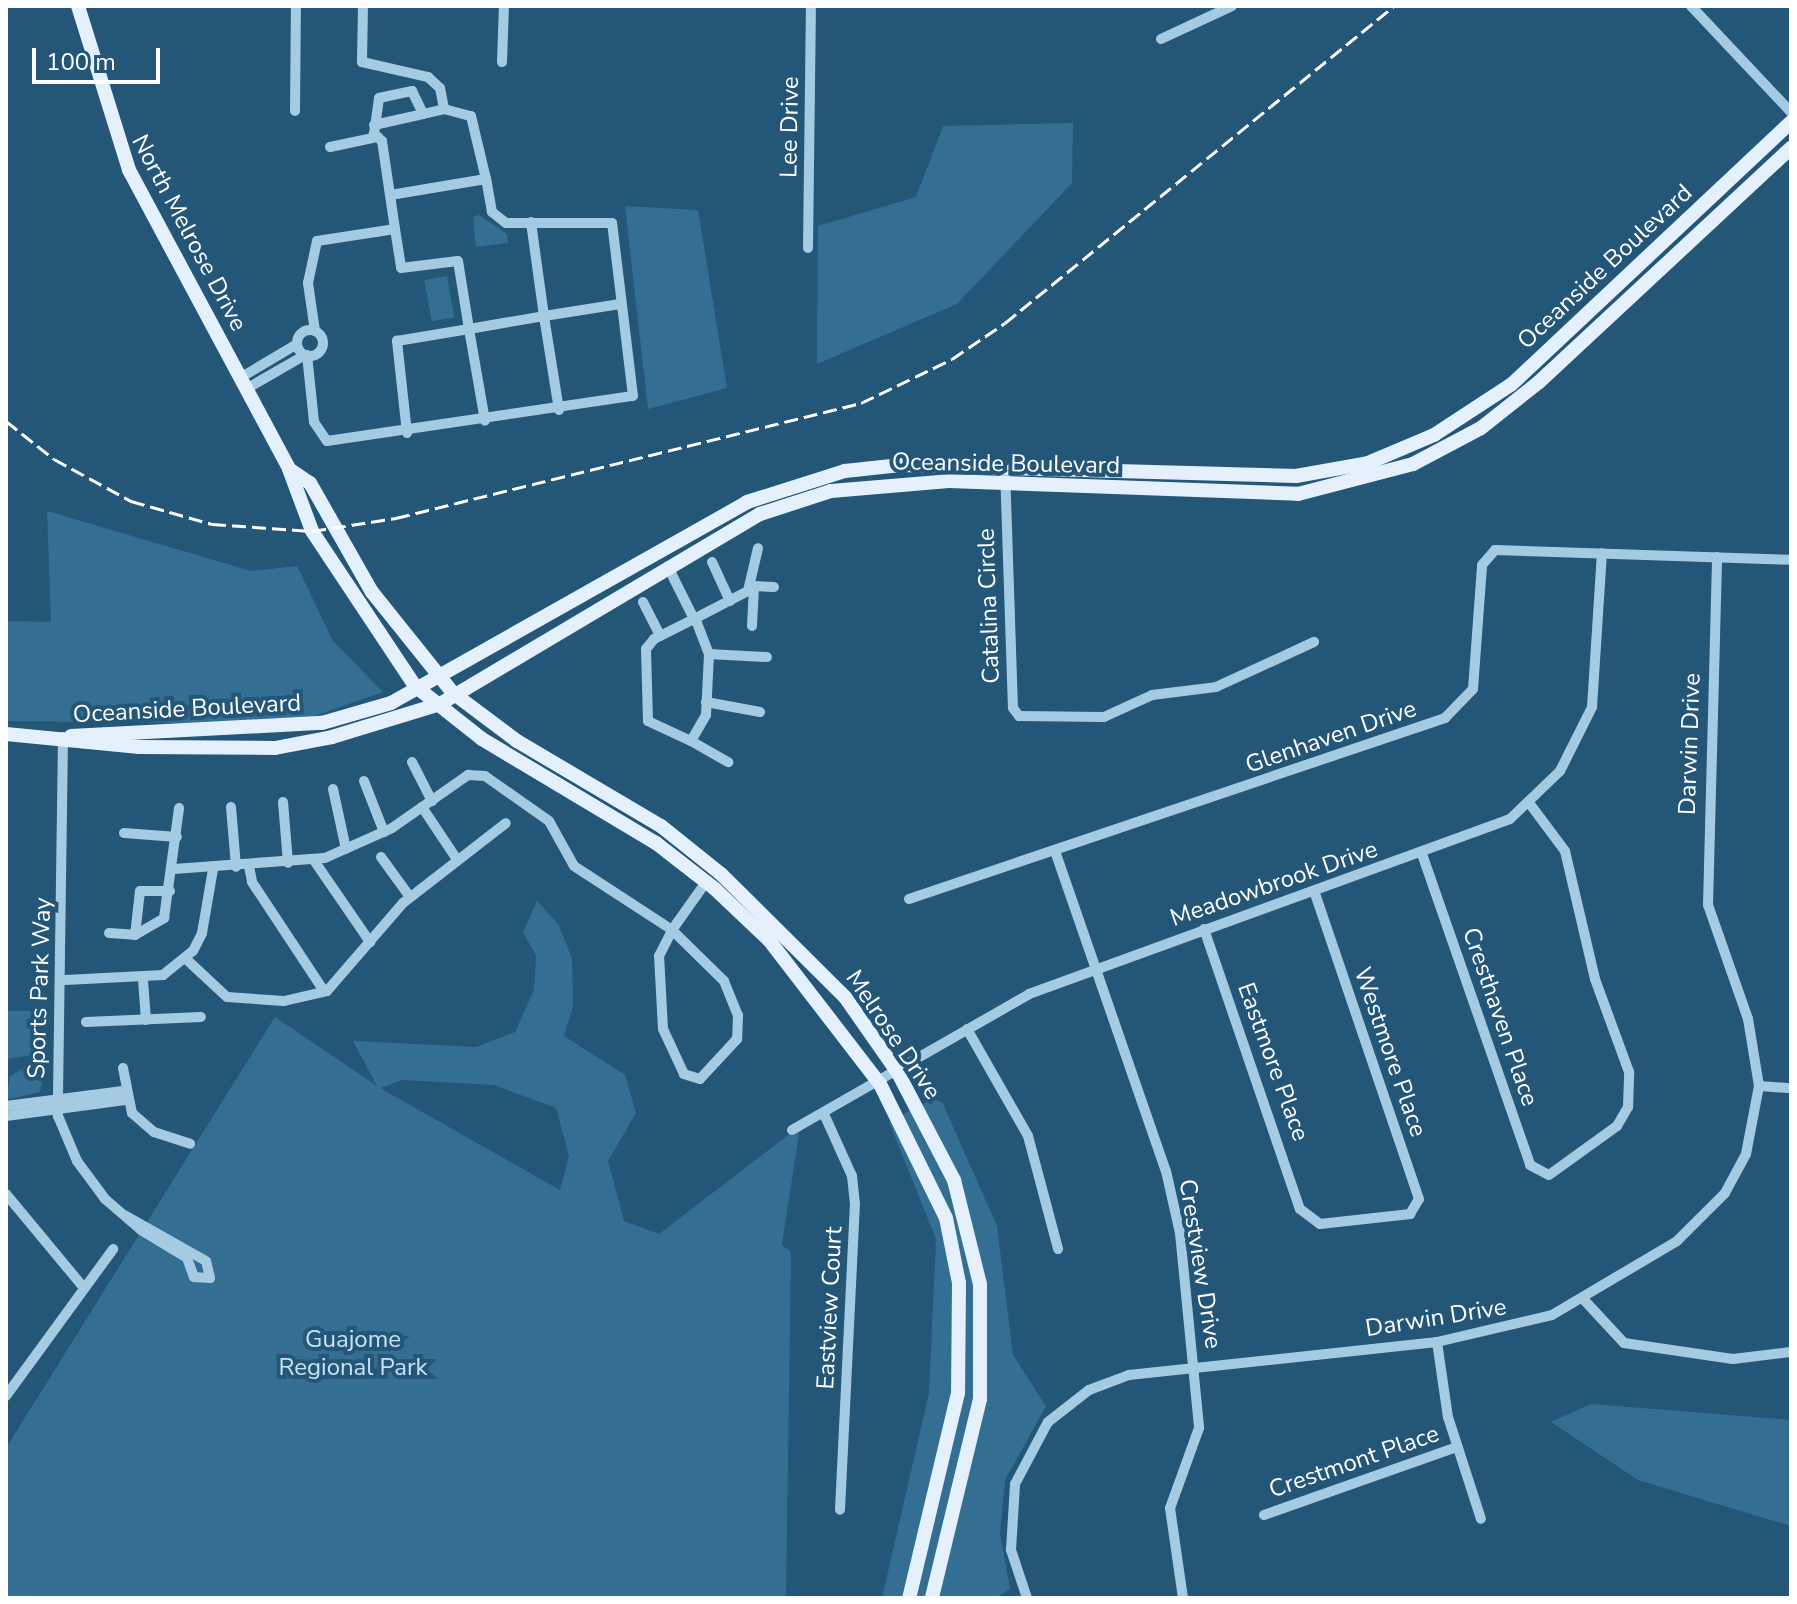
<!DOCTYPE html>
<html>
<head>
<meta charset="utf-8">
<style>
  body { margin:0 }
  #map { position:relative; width:1797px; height:1604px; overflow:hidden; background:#245678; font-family:"Nunito Sans",sans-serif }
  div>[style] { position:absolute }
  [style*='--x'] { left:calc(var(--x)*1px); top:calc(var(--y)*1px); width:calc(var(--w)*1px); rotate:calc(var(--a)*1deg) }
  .green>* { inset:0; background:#346f93; transform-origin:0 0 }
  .minor>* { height:10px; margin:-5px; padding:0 5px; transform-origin:5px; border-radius:5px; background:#a5cbe3 }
  .minor>.ring { margin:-5px; padding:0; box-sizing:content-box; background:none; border:10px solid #a5cbe3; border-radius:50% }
  .major>* { height:14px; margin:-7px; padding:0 7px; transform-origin:7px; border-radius:7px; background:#e4f1fc }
  .rail>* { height:3px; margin-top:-1.5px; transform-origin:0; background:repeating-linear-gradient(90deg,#fff 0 14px,transparent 0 20px) }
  span { translate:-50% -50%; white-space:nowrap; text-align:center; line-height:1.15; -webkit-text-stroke:8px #245678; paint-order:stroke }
  .street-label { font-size:24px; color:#fff }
  .park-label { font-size:24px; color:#c7e2f3 }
  .frame { position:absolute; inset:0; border:8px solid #fff; pointer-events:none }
  .scale { position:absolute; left:32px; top:48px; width:128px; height:36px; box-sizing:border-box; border:4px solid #fff; border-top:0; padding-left:10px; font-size:24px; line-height:28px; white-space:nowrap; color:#fff; -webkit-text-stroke:6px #245678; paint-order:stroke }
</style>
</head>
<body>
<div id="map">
  <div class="green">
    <i style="clip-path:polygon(1073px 123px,1072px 183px,957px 304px,817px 364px,818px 226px,916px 197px,943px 126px)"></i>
    <i style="clip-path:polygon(625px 206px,698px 210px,727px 388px,648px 409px)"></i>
    <i style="clip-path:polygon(479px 215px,507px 234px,508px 243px,476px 247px,473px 217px)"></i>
    <i style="left:447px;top:276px;width:42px;height:23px;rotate:80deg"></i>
    <i style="clip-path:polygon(47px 511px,251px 571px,297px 566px,333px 641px,383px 692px,314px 716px,247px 724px,6px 721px,6px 621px,51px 622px)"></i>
    <i style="clip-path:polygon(evenodd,537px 901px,558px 924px,572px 958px,573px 1007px,564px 1036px,625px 1075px,636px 1113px,608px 1161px,624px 1221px,659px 1234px,800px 1126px,782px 1245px,791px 1252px,786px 1598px,6px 1598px,6px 1448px,275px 1017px,377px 1086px,353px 1041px,476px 1047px,515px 1032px,534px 990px,536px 956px,523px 932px,537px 901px,402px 1080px,494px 1085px,556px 1108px,569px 1156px,560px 1190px,380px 1088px,402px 1080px)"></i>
    <i style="clip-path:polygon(6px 1011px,43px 1011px,41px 1054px,6px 1059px)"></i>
    <i style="clip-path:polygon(33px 1063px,45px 1067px,40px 1092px,6px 1100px,10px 1076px)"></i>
    <i style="clip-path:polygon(939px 1095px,997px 1226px,1013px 1355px,1046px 1406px,1005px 1480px,1000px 1534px,1010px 1589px,996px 1598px,882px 1598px,929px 1393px,936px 1239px,889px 1122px)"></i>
    <i style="clip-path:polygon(1591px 1404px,1791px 1420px,1791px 1526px,1638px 1480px,1551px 1422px)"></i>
  </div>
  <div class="minor">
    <i style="--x:363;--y:6;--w:56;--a:91"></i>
    <i style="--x:362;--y:62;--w:68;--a:12.8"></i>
    <i style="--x:428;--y:77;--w:16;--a:43"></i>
    <i style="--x:440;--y:88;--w:21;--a:79"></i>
    <i style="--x:1691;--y:6;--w:146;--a:46.7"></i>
    <i style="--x:1161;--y:39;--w:78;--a:-24.9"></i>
    <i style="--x:502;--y:62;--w:56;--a:-88"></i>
    <i style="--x:295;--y:111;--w:105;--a:-89.5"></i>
    <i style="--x:374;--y:125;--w:50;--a:-12.7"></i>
    <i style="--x:330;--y:147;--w:49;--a:-11.8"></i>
    <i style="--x:395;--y:229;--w:39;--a:81"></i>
    <i style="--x:401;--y:268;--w:57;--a:-7"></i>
    <i style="--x:458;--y:261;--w:69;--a:80.8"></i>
    <i style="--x:469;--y:329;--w:76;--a:-9.8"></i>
    <i style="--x:544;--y:316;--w:95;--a:-97.9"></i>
    <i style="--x:808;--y:248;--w:242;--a:-89.3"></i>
    <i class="ring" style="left:297px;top:330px;width:16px;height:16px"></i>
    <i style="--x:315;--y:331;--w:49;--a:-98.3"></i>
    <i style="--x:308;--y:283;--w:43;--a:-77.9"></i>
    <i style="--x:317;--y:241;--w:79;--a:-8.7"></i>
    <i style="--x:395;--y:229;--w:89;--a:-98.4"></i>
    <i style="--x:382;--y:141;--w:11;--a:-139"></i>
    <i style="--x:374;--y:134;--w:36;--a:-82"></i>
    <i style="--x:379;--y:98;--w:34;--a:-12"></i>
    <i style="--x:412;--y:91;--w:25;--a:64"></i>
    <i style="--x:423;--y:114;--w:22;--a:-13"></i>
    <i style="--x:444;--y:109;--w:28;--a:15"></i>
    <i style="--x:471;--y:116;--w:65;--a:76.6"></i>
    <i style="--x:486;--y:179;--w:97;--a:170.5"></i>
    <i style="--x:307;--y:355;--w:67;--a:84"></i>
    <i style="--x:314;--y:422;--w:23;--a:56"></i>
    <i style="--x:327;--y:441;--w:309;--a:-8.4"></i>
    <i style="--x:633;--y:396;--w:174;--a:-96.9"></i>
    <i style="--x:612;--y:223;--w:106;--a:180"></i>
    <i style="--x:506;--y:223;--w:18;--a:-142"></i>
    <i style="--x:492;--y:212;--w:34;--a:-100"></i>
    <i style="--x:240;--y:378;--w:66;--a:-30.8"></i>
    <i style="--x:246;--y:389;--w:68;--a:-30"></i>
    <i style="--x:559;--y:410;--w:95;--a:-99.1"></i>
    <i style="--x:544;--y:316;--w:77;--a:-9"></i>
    <i style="--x:407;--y:433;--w:93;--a:-96.2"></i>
    <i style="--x:397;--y:341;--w:73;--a:-9.5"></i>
    <i style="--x:469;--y:329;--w:93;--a:80.1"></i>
    <i style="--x:1005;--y:468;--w:240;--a:88.1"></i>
    <i style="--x:1013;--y:708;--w:10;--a:53"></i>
    <i style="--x:1019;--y:716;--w:85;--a:0.7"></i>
    <i style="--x:1104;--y:717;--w:53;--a:-24.6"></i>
    <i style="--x:1152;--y:695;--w:64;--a:-7.1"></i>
    <i style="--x:1216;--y:687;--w:108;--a:-24.7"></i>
    <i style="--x:712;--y:562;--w:43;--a:65.2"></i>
    <i style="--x:668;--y:566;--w:14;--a:65"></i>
    <i style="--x:674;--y:579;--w:45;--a:63.4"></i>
    <i style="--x:694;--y:619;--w:5;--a:53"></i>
    <i style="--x:697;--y:623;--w:33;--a:69"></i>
    <i style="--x:709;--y:654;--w:61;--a:92.8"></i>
    <i style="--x:706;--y:715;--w:30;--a:120"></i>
    <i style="--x:691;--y:741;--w:47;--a:-155.1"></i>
    <i style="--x:648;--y:721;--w:72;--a:-91.6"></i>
    <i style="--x:646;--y:649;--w:13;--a:-51"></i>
    <i style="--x:654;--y:639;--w:45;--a:-26.6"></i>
    <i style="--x:694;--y:619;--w:61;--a:-27.4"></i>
    <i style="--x:748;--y:591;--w:44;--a:-76.9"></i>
    <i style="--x:643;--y:602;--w:38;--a:63"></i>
    <i style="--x:752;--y:626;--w:40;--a:-87.1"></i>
    <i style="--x:754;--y:586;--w:20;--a:3"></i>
    <i style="--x:709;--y:654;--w:58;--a:3"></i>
    <i style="--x:706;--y:702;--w:55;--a:10.5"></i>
    <i style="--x:63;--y:737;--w:379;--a:90.8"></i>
    <i style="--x:58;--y:1116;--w:49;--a:67.1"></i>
    <i style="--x:77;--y:1161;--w:47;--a:53.6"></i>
    <i style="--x:105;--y:1199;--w:48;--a:40.7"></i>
    <i style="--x:141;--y:1230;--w:54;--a:31.3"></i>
    <i style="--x:187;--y:1258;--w:20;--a:70"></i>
    <i style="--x:194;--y:1277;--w:16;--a:4"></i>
    <i style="--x:210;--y:1278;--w:17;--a:-103"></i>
    <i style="--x:206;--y:1261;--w:92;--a:-150.6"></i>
    <i style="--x:691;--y:741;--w:43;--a:29.6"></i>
    <i style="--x:412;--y:762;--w:44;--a:62.9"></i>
    <i style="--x:364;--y:781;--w:55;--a:68.6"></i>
    <i style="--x:333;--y:789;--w:61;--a:77.8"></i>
    <i style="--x:283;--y:802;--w:61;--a:85.3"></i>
    <i style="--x:231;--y:807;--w:60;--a:85.2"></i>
    <i style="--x:422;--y:807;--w:61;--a:56.3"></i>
    <i style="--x:124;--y:833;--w:53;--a:4.3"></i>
    <i style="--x:1055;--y:851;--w:339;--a:70.9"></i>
    <i style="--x:1166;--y:1171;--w:64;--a:77.3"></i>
    <i style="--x:1180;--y:1233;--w:196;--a:84.4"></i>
    <i style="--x:1199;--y:1428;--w:85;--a:109.9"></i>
    <i style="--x:1170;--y:1508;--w:91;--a:81.8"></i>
    <i style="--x:1422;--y:854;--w:329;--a:70.8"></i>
    <i style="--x:1530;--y:1165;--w:21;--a:28"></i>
    <i style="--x:1549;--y:1175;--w:84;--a:-35.8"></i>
    <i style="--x:1617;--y:1126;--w:22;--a:-60"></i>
    <i style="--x:1628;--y:1107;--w:35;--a:-88"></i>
    <i style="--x:1629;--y:1072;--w:99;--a:-110.1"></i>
    <i style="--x:1595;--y:979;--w:131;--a:-103.2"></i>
    <i style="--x:1565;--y:851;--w:59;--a:-126.7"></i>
    <i style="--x:381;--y:857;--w:49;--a:54.1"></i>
    <i style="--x:313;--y:859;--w:101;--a:55.5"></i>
    <i style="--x:249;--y:866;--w:16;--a:79"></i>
    <i style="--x:252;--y:882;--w:131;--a:56.6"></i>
    <i style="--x:174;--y:869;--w:151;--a:-4.2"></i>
    <i style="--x:325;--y:858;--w:73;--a:-24.1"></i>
    <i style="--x:392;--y:828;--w:93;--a:-34.9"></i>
    <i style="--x:468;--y:775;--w:17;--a:3"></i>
    <i style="--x:485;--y:776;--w:78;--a:35.1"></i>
    <i style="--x:549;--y:821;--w:51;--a:60.9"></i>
    <i style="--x:574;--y:866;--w:117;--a:33.1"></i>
    <i style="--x:672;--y:930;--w:73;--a:44.4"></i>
    <i style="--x:724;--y:981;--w:37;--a:68"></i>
    <i style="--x:738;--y:1015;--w:24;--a:92"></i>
    <i style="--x:737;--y:1039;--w:54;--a:132.8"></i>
    <i style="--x:700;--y:1079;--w:17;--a:-163"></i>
    <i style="--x:684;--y:1074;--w:50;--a:-115"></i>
    <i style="--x:663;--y:1029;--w:73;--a:-93.1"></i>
    <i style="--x:659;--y:956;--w:29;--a:-63"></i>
    <i style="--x:672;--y:930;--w:59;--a:-54.7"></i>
    <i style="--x:909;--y:899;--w:566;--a:-18.66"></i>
    <i style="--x:1445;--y:718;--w:40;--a:-46"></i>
    <i style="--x:1473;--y:689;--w:124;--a:-85.8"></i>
    <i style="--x:1482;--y:565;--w:20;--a:-49"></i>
    <i style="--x:1495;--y:550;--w:296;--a:1.9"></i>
    <i style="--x:1204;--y:929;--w:296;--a:71.1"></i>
    <i style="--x:1300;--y:1209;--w:25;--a:37"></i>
    <i style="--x:1320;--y:1224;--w:91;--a:-6.3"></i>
    <i style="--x:1410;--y:1214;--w:17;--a:-59"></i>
    <i style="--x:1419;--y:1199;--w:325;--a:-108.8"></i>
    <i style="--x:109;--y:933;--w:26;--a:4"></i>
    <i style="--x:135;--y:935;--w:34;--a:-30"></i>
    <i style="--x:164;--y:918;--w:111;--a:-82.2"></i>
    <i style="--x:135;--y:935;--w:44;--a:-83.5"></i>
    <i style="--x:140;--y:891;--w:30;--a:0"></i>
    <i style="--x:185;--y:958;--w:57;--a:42.9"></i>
    <i style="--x:227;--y:997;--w:57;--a:4"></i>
    <i style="--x:284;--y:1001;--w:44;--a:-13.1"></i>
    <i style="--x:327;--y:991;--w:116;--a:-49.2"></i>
    <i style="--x:403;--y:903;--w:130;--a:-37.8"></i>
    <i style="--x:65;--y:980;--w:98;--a:-2.9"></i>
    <i style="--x:163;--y:975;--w:38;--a:-39"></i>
    <i style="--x:193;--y:951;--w:20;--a:-63"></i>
    <i style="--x:202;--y:933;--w:65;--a:-80.2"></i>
    <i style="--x:143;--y:980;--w:40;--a:85.7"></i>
    <i style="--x:86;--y:1022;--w:115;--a:-2.5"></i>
    <i style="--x:967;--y:1029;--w:123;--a:60.3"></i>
    <i style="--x:1028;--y:1136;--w:117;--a:75.1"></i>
    <i style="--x:123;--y:1068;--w:46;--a:78.7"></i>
    <i style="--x:132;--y:1113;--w:29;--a:41"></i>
    <i style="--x:154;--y:1132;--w:38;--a:18"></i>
    <i style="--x:1759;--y:1086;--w:32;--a:4"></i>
    <i style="--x:6;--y:1106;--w:118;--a:-7.3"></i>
    <i style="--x:824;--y:1114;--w:68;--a:65.7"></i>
    <i style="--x:852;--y:1176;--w:27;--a:84"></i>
    <i style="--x:855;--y:1203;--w:307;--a:92.8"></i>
    <i style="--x:6;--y:1116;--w:120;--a:-7.7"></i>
    <i style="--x:792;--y:1130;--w:273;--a:-29.8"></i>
    <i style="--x:1029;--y:994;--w:512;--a:-19.99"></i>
    <i style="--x:1510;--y:819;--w:69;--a:-43.8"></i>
    <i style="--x:1560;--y:771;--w:72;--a:-63.4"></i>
    <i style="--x:1592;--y:707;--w:154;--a:-86.3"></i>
    <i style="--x:6;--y:1194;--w:122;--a:50.3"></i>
    <i style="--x:1585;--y:1301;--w:57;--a:47.1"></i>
    <i style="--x:1624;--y:1343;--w:110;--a:8.4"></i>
    <i style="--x:1733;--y:1359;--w:58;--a:-6.9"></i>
    <i style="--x:1437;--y:1342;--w:76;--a:81.7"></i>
    <i style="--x:1448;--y:1417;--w:107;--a:72.1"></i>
    <i style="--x:6;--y:1396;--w:182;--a:-53.9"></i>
    <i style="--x:1264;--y:1515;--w:205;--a:-19.4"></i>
    <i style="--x:1027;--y:1598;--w:51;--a:-108.4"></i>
    <i style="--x:1011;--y:1550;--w:66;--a:-86.5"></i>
    <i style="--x:1015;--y:1484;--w:70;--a:-62"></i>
    <i style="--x:1048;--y:1422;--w:52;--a:-38"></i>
    <i style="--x:1089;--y:1390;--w:43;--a:-20.6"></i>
    <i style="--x:1129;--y:1375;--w:310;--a:-6.1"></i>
    <i style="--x:1437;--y:1342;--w:118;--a:-13.2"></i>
    <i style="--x:1552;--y:1315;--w:145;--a:-30.6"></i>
    <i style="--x:1677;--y:1241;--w:68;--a:-45"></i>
    <i style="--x:1725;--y:1193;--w:44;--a:-61.7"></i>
    <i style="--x:1746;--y:1154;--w:69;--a:-79.2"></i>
    <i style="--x:1759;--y:1086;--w:68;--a:-99.3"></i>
    <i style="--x:1748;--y:1019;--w:121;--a:-109.3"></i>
    <i style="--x:1708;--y:905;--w:348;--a:-88.5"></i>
  </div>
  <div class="major">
    <i style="--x:78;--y:6;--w:172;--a:72.7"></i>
    <i style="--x:129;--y:170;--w:339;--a:61.8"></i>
    <i style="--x:289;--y:469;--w:66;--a:69.6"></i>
    <i style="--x:312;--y:531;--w:186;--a:56.4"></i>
    <i style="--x:415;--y:686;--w:85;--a:38.3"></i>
    <i style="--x:482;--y:739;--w:203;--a:30.9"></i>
    <i style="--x:656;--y:843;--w:75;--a:37.9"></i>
    <i style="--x:715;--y:889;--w:74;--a:43.4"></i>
    <i style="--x:769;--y:940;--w:182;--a:52.4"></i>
    <i style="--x:880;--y:1084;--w:149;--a:63.8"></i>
    <i style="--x:946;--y:1218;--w:66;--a:78.7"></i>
    <i style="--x:959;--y:1283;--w:110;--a:90.5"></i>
    <i style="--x:958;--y:1393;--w:211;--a:103.4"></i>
    <i style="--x:289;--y:469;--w:25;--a:34"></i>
    <i style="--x:310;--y:483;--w:125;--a:60.4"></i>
    <i style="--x:372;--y:592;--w:129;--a:51.3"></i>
    <i style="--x:453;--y:693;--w:80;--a:36.9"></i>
    <i style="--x:517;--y:741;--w:167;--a:30.6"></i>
    <i style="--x:661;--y:826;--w:77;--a:38.7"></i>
    <i style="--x:721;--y:874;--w:175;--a:44.8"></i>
    <i style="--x:845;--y:997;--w:93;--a:55.1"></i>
    <i style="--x:898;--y:1073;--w:121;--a:62.4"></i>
    <i style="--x:954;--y:1180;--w:107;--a:76"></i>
    <i style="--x:980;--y:1284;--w:115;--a:90"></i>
    <i style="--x:980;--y:1399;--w:205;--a:103.6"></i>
    <i style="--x:6;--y:734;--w:134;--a:5.6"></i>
    <i style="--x:139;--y:747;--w:136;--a:0.4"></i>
    <i style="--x:275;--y:748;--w:58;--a:-10.9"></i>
    <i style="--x:332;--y:737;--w:113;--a:-17"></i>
    <i style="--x:440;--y:704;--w:372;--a:-30.7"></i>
    <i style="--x:760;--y:514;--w:75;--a:-17.9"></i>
    <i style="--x:831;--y:491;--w:118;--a:-4.8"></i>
    <i style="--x:949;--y:481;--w:349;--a:2.1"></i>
    <i style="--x:1298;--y:494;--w:119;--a:-14.6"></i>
    <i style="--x:1413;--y:464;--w:77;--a:-27.9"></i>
    <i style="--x:1481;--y:428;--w:74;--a:-38.4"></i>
    <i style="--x:1539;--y:382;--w:344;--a:-42.9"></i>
    <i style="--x:71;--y:736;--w:251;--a:-3"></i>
    <i style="--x:322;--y:723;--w:72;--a:-16.2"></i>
    <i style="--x:391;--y:703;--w:409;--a:-29.4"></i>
    <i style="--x:747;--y:502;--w:103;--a:-17.6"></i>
    <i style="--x:845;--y:471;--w:56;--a:-6.1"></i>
    <i style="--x:901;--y:465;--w:395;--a:1.6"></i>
    <i style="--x:1296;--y:476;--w:73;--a:-10.2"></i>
    <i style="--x:1368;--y:463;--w:72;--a:-23"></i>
    <i style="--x:1434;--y:435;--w:93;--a:-33.2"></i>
    <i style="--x:1512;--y:384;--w:383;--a:-43.2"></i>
  </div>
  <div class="rail">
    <i style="--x:6;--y:421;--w:61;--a:38.4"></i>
    <i style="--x:54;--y:459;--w:88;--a:28.6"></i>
    <i style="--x:131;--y:501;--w:84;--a:15.9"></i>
    <i style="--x:212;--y:524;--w:100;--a:4"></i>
    <i style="--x:312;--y:531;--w:85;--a:-8.8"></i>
    <i style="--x:396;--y:518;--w:479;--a:-13.9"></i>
    <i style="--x:861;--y:403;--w:101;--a:-25.8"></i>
    <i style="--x:952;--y:359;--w:64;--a:-34.2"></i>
    <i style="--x:1005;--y:323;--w:502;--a:-39.18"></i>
  </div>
  <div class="street-label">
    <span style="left:790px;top:127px;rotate:-89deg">Lee Drive</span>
    <span style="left:189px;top:233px;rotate:62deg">North Melrose Drive</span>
    <span style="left:1605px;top:267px;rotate:-43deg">Oceanside Boulevard</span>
    <span style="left:1006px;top:464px;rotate:1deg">Oceanside Boulevard</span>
    <span style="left:989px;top:606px;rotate:-92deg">Catalina Circle</span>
    <span style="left:187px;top:709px;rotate:-3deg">Oceanside Boulevard</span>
    <span style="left:1331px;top:737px;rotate:-19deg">Glenhaven Drive</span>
    <span style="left:1690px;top:744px;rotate:-88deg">Darwin Drive</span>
    <span style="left:1274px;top:884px;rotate:-19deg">Meadowbrook Drive</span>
    <span style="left:40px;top:988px;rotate:-88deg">Sports Park Way</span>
    <span style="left:1500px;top:1017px;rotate:71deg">Cresthaven Place</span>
    <span style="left:893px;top:1035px;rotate:56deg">Melrose Drive</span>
    <span style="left:1390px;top:1052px;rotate:71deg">Westmore Place</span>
    <span style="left:1273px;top:1062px;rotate:70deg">Eastmore Place</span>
    <span style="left:1200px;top:1264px;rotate:81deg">Crestview Drive</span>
    <span style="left:830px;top:1308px;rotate:-87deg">Eastview Court</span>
    <span style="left:1436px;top:1318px;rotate:-9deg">Darwin Drive</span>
    <span style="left:1354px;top:1462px;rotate:-19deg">Crestmont Place</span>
  </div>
  <div class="park-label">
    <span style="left:353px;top:1354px">Guajome<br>Regional Park</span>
  </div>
  <div class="frame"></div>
  <div class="scale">100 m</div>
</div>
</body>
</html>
